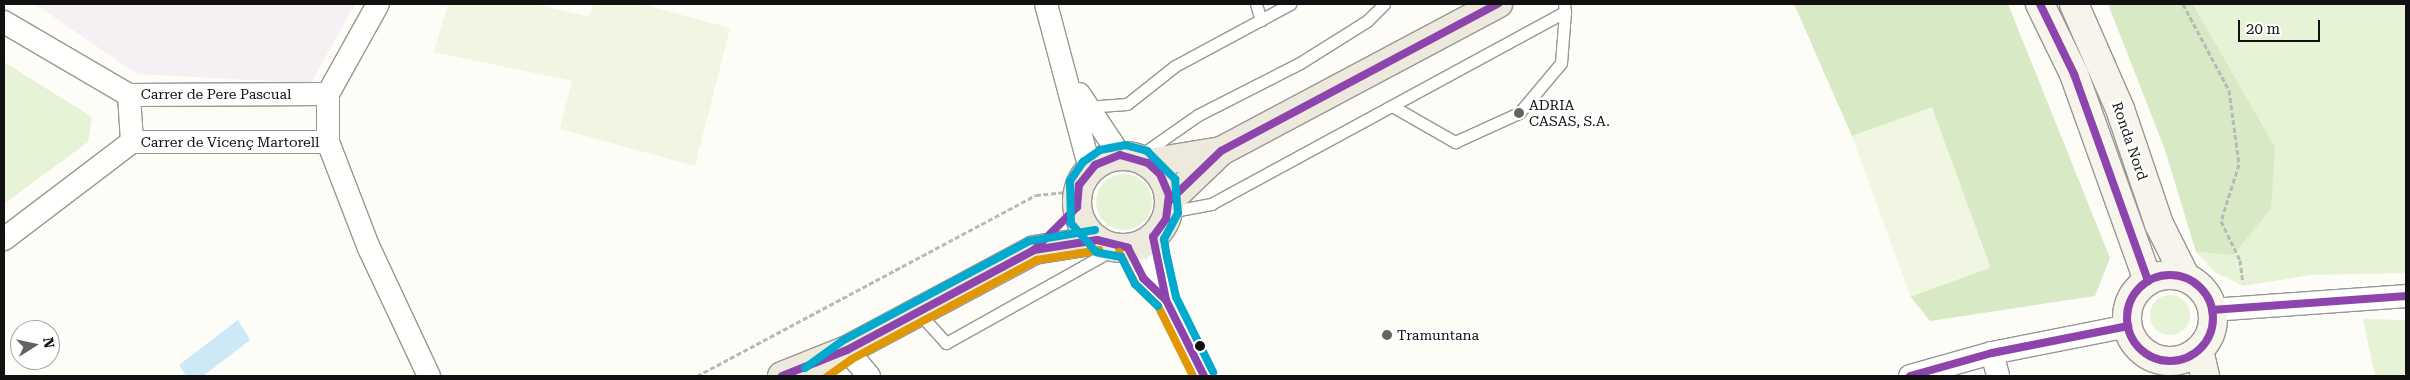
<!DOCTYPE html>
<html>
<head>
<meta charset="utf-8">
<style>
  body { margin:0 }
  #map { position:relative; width:2410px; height:380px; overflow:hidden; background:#fdfcf7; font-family:"Roboto Serif",serif }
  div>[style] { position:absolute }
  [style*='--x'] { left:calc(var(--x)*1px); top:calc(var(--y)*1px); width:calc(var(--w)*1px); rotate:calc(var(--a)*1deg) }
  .industrial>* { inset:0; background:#f5f0f3 }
  .green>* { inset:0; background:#e7f3d7 }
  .round { border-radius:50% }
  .forest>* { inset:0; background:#d8eac5 }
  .pitch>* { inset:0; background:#f0f6e1; transform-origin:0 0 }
  .water>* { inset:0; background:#cde8f7 }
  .path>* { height:3px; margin-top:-1.5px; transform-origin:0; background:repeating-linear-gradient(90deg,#b9b9b8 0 5px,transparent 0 7.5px) }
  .roads { filter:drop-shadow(1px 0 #979795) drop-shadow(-1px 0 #979795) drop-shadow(0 1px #979795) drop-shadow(0 -1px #979795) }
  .lane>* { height:11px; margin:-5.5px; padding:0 5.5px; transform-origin:5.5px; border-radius:5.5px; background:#fffffe }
  .street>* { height:22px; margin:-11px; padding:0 11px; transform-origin:11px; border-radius:11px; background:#fffffe }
  .secondary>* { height:28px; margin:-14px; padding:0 14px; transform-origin:14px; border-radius:14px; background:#f6f4eb }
  .secondary>.ring { margin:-14px; padding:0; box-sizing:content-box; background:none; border:28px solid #f6f4eb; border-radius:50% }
  .primary>* { height:28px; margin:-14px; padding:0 14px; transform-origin:14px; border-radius:14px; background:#ede9dc }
  .primary>.ring { margin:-14px; padding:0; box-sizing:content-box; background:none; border:28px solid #ede9dc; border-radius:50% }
  .bus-1>* { height:8px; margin:-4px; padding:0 4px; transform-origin:4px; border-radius:4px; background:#8e44ad }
  .bus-1>.ring { margin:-4px; padding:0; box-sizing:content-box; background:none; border:8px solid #8e44ad; border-radius:50% }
  .bus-2>* { height:8px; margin:-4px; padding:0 4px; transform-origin:4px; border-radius:4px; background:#e09702 }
  .bus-3>* { height:8px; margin:-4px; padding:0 4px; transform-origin:4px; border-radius:4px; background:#00a9ce }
  .dots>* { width:14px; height:14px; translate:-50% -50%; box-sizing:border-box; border:2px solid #fff; border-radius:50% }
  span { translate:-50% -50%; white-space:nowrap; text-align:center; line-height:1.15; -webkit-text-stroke:5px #fff; paint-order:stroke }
  .street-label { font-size:14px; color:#111 }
  .poi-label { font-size:14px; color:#111 }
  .left { translate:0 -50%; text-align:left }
  .frame { position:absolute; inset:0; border:5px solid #111; pointer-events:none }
  .north { position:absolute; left:10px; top:320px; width:50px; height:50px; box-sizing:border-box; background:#fff; border:1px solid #a0a0a0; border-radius:50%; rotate:80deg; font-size:14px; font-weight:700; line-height:20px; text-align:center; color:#111 }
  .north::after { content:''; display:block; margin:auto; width:18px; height:22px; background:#646362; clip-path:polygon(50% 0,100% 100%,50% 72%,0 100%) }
  .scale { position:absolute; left:2238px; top:20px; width:82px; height:22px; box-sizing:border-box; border:2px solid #111; border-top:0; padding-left:6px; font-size:15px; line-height:18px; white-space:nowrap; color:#111; -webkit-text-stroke:4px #fff; paint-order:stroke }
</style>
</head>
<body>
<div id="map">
  <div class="industrial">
    <i style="clip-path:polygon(35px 4px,355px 4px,311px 83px,137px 74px)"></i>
  </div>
  <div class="green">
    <i style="clip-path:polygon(2193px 4px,2406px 4px,2406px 273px,2311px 275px,2243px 286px,2215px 272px,2196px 252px,2233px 255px,2275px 147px)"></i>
    <i style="clip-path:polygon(4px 62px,92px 117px,88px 142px,4px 204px)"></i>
    <i class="round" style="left:1096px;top:174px;width:56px;height:56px"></i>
    <i class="round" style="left:2150px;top:295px;width:40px;height:40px"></i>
    <i style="clip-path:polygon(2363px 319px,2406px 320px,2406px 376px,2375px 376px)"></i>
  </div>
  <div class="forest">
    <i style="clip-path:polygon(1794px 4px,2008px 4px,2110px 258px,2095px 296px,1930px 321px,1910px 296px,1990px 267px,1932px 108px,1852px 136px)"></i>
    <i style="clip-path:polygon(2108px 4px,2193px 4px,2275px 147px,2271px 209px,2233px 255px,2196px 252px,2165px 150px)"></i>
  </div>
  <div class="pitch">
    <i style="clip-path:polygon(448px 4px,536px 4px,590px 17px,593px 4px,641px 4px,730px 28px,695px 166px,560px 129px,572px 81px,434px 52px)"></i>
    <i style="left:1932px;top:107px;width:171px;height:85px;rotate:70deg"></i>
  </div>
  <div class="water">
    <i style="clip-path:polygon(238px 320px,250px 340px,203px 376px,186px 376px,179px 365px)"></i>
  </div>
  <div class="path">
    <i style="--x:2183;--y:4;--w:98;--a:61.9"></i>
    <i style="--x:2229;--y:90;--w:75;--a:82.3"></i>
    <i style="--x:2239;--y:164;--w:60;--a:107.5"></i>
    <i style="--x:2221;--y:221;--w:43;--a:64"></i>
    <i style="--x:2240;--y:260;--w:23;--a:83"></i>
    <i style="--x:697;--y:376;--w:384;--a:-28.1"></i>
    <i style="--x:1036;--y:195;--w:41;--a:-5.6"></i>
  </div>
  <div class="roads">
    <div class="lane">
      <i style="--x:1256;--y:4;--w:17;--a:73"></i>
      <i style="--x:1392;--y:106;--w:73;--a:29.7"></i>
      <i style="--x:1455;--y:142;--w:70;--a:-24.4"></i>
      <i style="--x:1519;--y:113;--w:65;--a:-50"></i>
      <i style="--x:1561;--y:63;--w:51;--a:-85.5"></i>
      <i style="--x:1085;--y:107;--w:42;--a:-4.1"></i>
      <i style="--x:1127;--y:104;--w:61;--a:-38.4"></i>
      <i style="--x:1175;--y:66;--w:131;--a:-28.3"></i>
      <i style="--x:1138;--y:157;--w:73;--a:-35"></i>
      <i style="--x:1198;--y:115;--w:114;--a:-27"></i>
      <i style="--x:1300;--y:63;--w:79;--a:-32.1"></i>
      <i style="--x:1367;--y:21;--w:24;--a:-45"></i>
      <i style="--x:1168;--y:212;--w:44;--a:-10.5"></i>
      <i style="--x:1211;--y:204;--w:403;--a:-28.5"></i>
      <i style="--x:1565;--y:12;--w:8;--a:-97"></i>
      <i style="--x:918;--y:312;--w:42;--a:47.9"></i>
      <i style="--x:946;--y:343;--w:195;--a:-29.2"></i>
    </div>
    <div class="street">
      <i style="--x:378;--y:4;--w:103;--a:119.1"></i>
      <i style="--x:328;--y:94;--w:48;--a:90"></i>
      <i style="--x:328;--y:142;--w:114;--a:68.9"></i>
      <i style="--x:369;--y:248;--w:141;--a:64.9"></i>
      <i style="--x:1046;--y:4;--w:171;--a:75.1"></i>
      <i style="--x:4;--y:22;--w:145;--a:30.3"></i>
      <i style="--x:129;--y:95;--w:199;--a:-0.3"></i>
      <i style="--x:1079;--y:94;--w:73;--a:56.1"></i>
      <i style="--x:129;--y:95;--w:47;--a:86.3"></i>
      <i style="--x:1153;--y:237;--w:64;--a:78.3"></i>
      <i style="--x:1166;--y:300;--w:85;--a:63.4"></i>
      <i style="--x:4;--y:239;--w:161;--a:-37.2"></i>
      <i style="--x:132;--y:142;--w:196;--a:0"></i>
      <i style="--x:1128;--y:248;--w:34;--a:63"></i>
      <i style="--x:1143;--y:278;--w:32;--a:44"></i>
      <i style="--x:2212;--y:310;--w:195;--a:-4.1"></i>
      <i style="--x:847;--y:350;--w:34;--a:50"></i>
      <i style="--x:1992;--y:353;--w:24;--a:75"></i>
      <i style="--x:1910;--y:376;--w:85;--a:-15.7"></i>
      <i style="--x:1992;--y:353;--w:139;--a:-11.2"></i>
    </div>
    <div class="secondary">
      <i style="--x:2040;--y:4;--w:78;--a:64.1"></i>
      <i style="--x:2074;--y:74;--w:220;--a:70.3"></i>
      <i style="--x:2074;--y:4;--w:115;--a:66.3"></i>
      <i style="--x:2120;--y:109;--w:121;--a:71.3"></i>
      <i style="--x:2159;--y:224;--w:60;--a:63.4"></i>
      <i class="ring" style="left:2127px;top:275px;width:58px;height:58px"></i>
      <i style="--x:2199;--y:350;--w:27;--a:77"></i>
    </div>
    <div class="primary">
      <i class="ring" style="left:1077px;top:156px;width:64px;height:64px"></i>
      <i style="--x:1148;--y:163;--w:74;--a:-9.3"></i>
      <i style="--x:1169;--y:201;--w:72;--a:-43.9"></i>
      <i style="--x:1221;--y:151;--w:314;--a:-28"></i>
      <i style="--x:782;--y:376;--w:70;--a:-21.8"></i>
      <i style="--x:847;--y:350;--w:212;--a:-28.1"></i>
      <i style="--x:1034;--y:250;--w:64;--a:-9"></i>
    </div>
  </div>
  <div class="bus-1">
    <i style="--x:2040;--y:4;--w:78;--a:64.1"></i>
    <i style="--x:2074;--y:74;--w:220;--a:70.3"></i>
    <i style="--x:1169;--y:201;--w:72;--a:-43.9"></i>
    <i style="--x:1221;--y:151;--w:314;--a:-28"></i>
    <i style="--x:1034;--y:250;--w:61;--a:-45"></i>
    <i style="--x:1077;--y:207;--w:22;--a:-85"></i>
    <i style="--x:1079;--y:185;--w:26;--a:-51"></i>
    <i style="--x:1095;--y:165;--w:27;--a:-22"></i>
    <i style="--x:1120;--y:155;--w:29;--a:16"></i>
    <i style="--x:1148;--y:163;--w:16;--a:43"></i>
    <i style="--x:1160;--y:174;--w:23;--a:67"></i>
    <i style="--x:1169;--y:195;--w:24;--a:97"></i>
    <i style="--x:1166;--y:219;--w:22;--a:126"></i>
    <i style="--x:1153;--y:237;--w:64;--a:78.3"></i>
    <i style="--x:1166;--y:300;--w:85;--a:63.4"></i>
    <i class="ring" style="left:2127px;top:275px;width:78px;height:78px"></i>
    <i style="--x:2212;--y:310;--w:195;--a:-4.1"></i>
    <i style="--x:782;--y:376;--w:70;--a:-21.8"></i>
    <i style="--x:847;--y:350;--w:212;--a:-28.1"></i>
    <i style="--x:1034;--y:250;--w:64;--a:-9"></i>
    <i style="--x:1097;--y:240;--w:32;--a:14"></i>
    <i style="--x:1128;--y:248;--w:34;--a:63"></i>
    <i style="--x:1143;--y:278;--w:32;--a:44"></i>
    <i style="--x:1910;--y:376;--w:85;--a:-15.7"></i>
    <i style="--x:1992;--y:353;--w:139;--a:-11.2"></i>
  </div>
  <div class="bus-2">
    <i style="--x:1119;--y:252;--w:36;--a:63"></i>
    <i style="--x:1135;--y:284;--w:32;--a:44"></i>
    <i style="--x:1158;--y:306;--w:78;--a:63.4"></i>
    <i style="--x:828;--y:376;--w:29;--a:-35"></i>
    <i style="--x:852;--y:359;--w:210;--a:-28.2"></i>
    <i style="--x:1037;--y:260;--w:63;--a:-9.2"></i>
  </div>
  <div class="bus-3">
    <i style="--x:1158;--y:306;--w:32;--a:-136"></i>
    <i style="--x:1135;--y:284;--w:30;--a:-117"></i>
    <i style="--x:1121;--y:257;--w:25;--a:-169"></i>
    <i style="--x:1096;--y:252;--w:38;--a:-131"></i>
    <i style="--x:1071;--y:223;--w:42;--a:-91.4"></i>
    <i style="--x:1070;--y:181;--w:23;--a:-56"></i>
    <i style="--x:1083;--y:162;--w:21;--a:-35"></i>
    <i style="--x:1100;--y:150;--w:25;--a:-11"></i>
    <i style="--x:1125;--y:145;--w:23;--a:15"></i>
    <i style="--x:1147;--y:151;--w:40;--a:45"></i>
    <i style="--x:1175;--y:179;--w:34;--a:85"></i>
    <i style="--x:1178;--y:213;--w:30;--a:118"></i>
    <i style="--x:1164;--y:239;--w:18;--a:81"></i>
    <i style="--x:1167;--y:257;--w:41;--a:77.3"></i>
    <i style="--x:1176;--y:297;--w:84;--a:63.7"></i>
    <i style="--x:805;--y:368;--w:46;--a:-36.1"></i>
    <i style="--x:842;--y:341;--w:212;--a:-28.1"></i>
    <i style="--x:1029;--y:241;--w:67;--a:-9.5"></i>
  </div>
  <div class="dots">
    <i style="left:1519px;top:113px;background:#646362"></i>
    <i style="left:1387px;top:335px;background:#646362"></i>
    <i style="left:1200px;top:346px;background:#111"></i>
  </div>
  <div class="street-label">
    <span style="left:216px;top:94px">Carrer de Pere Pascual</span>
    <span style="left:2130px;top:141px;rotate:71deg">Ronda Nord</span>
    <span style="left:230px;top:142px">Carrer de Vicenç Martorell</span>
  </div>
  <div class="poi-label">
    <span class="left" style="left:1529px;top:113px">ADRIA<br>CASAS, S.A.</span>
    <span class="left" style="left:1397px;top:335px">Tramuntana</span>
  </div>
  <div class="frame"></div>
  <div class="north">N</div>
  <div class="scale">20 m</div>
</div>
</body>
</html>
